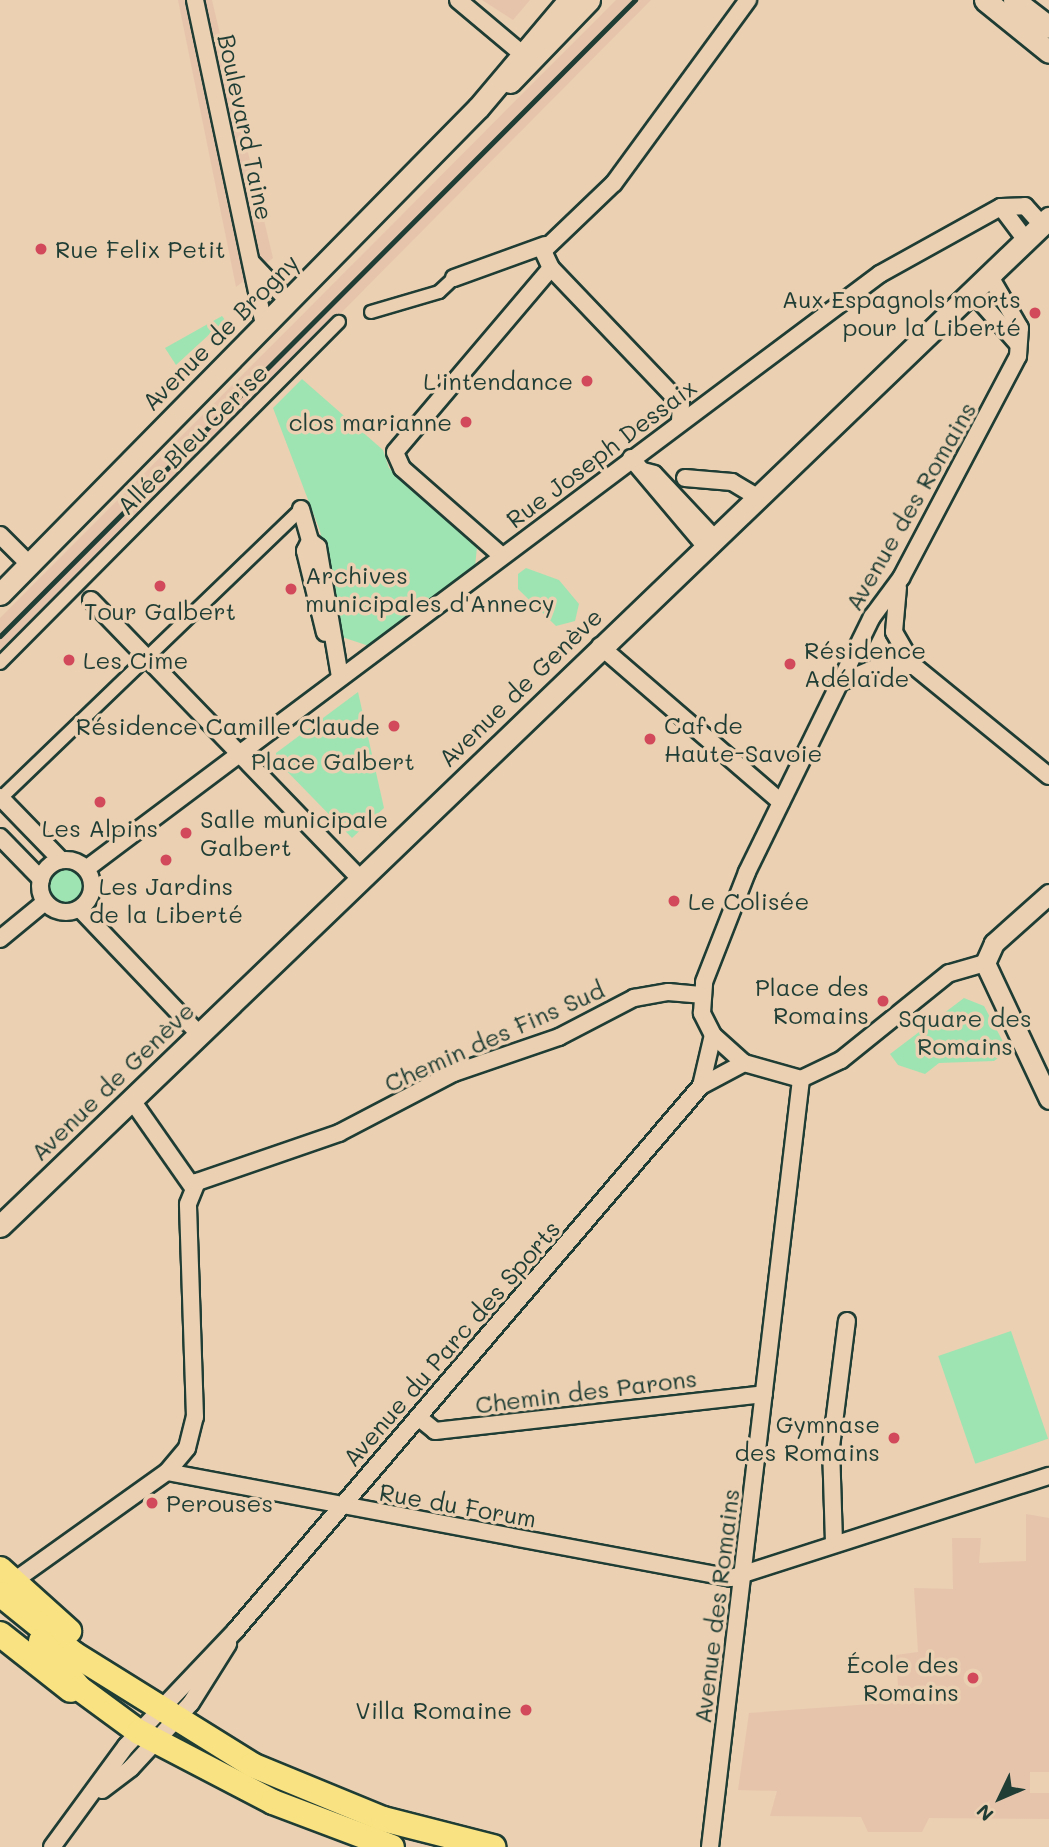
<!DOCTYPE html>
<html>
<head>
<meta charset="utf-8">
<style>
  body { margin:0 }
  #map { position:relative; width:1049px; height:1847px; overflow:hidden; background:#ebd0b2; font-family:Mali,sans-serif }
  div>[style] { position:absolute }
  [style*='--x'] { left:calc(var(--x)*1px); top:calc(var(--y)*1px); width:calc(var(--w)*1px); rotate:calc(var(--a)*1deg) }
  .built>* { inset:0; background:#e6c4ac }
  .green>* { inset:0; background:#9ee4b2; transform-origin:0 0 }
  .round { border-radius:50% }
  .roads { filter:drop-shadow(2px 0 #1f3d34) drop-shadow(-2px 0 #1f3d34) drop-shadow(0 2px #1f3d34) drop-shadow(0 -2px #1f3d34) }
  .pedestrian>* { height:12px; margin:-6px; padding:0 6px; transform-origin:6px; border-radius:6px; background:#ebd0b2 }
  .minor>* { height:16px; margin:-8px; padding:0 8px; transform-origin:8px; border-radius:8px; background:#ebd0b2 }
  .minor>.ring { margin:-8px; padding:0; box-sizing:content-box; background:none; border:16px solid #ebd0b2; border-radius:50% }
  .tertiary>* { height:19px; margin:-9.5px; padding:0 9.5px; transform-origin:9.5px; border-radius:9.5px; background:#ebd0b2 }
  .secondary>* { height:21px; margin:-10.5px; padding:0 10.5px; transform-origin:10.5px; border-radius:10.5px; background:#ebd0b2 }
  .primary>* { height:24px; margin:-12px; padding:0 12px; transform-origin:12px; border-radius:12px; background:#f8e281 }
  .rail>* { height:5px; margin:-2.5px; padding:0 2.5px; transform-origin:2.5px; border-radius:2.5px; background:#1f3d34 }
  .dots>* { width:19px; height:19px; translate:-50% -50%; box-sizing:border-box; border:4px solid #ebd0b2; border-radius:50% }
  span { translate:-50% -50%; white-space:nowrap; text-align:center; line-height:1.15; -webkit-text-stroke:7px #ebd0b2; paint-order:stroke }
  .street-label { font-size:24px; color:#1f3d34 }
  .poi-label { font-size:24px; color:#1f3d34 }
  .left { translate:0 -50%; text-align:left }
  .right { translate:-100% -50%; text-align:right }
  .park-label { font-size:24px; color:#25453a }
  .north { position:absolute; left:965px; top:1763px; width:70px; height:70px; -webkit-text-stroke:5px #ebd0b2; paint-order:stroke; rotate:226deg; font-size:19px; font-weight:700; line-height:28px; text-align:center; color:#1f3d34 }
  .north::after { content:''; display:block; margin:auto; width:24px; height:32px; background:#1f3d34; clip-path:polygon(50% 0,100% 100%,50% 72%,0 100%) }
</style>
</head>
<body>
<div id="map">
  <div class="built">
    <i style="clip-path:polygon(178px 0,212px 0,273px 258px,236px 287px)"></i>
    <i style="clip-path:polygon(482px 0,530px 0,513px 20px)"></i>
    <i style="clip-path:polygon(616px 0,651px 0,0 657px,0 618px)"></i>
    <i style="clip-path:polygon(1026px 1514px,1049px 1518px,1049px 1772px,1030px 1772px,1030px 1793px,1049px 1793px,1049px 1819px,929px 1818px,922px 1832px,868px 1832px,861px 1817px,770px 1816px,777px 1791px,738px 1790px,749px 1713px,899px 1702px,896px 1655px,918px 1652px,914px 1588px,953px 1589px,952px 1538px,981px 1538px,979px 1563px,1026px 1561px)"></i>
  </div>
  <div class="green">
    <i style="clip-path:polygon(222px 316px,225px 320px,176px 365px,165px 348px)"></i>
    <i style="clip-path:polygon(302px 379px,383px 450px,389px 468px,477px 547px,475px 567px,369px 646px,342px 637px,320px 531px,273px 408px)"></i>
    <i style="clip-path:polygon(526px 568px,559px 580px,579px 604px,575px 621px,556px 626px,518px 589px,518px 574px)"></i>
    <i style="clip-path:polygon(358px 692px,384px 808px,352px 838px,276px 760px,276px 753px)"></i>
    <i class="round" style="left:50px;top:869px;width:34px;height:34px"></i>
    <i style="clip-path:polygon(964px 998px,984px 1006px,1008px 1051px,994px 1061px,939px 1063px,925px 1074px,898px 1065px,890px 1054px)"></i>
    <i style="left:1011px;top:1331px;width:114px;height:77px;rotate:71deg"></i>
  </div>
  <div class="roads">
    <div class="pedestrian">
      <i style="--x:371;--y:312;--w:71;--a:-16.4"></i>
      <i style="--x:439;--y:292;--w:21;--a:-43"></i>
      <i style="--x:0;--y:663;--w:481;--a:-45.2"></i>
      <i style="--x:1;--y:798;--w:417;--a:-43.9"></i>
    </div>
    <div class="minor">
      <i style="--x:195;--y:0;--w:332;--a:78"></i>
      <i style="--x:458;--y:0;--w:81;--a:40"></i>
      <i style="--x:520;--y:52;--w:14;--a:65"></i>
      <i style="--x:1001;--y:207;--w:40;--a:53"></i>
      <i style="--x:252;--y:263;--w:52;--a:46.5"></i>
      <i style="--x:454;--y:278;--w:97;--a:-19.9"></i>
      <i style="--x:972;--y:292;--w:69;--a:48.5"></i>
      <i style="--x:680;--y:421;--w:17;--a:-87"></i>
      <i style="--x:681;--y:404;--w:188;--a:-133.7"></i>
      <i style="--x:551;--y:268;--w:19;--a:-115"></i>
      <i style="--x:543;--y:251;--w:98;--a:-43.8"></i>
      <i style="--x:614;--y:183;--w:227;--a:-53.8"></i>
      <i style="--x:631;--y:458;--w:115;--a:49.9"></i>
      <i style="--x:643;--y:471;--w:11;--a:15"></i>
      <i style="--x:654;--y:474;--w:88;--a:46.8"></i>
      <i style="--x:685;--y:478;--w:47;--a:4.9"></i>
      <i style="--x:732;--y:482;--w:29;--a:31"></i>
      <i style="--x:301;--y:509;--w:33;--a:74"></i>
      <i style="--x:310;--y:541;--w:10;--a:37"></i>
      <i style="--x:318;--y:547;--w:132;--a:80.4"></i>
      <i style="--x:0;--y:535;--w:41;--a:45"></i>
      <i style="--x:310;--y:541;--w:11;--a:117"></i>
      <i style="--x:305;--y:551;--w:84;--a:76.3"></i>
      <i style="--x:502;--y:556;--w:133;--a:-138.7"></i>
      <i style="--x:402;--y:468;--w:17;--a:-114"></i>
      <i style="--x:395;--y:452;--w:241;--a:-49.7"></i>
      <i style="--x:898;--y:587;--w:45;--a:95.1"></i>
      <i style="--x:894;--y:632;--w:39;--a:60"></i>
      <i style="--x:914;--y:666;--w:174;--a:39.2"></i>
      <i style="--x:91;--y:600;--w:386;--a:46"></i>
      <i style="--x:600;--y:646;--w:239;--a:40.8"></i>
      <i style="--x:844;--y:681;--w:39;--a:-23"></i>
      <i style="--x:880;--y:666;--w:34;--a:0"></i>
      <i style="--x:0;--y:797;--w:88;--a:45.9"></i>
      <i style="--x:0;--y:837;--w:59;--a:45.7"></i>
      <i class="ring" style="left:40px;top:860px;width:36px;height:36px"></i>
      <i style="--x:86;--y:869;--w:992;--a:-36.85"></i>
      <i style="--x:880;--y:274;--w:138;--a:-29"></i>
      <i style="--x:1001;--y:207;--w:24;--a:-2"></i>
      <i style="--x:1025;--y:206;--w:25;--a:48"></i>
      <i style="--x:80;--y:909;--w:173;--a:46.4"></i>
      <i style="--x:0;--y:939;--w:58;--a:-39.4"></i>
      <i style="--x:985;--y:963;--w:37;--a:164"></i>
      <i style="--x:949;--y:973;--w:139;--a:141.1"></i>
      <i style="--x:841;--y:1060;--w:44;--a:154.6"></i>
      <i style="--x:801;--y:1079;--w:59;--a:-164.3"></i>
      <i style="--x:744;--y:1063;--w:42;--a:-137.9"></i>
      <i style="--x:713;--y:1035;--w:25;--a:-117"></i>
      <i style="--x:702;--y:1013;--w:31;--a:-86"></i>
      <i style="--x:704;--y:982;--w:118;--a:-68.6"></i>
      <i style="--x:747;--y:872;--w:284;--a:-63.9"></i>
      <i style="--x:872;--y:617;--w:49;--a:-53.4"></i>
      <i style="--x:901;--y:578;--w:251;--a:-62.2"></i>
      <i style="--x:1018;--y:356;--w:28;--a:-86"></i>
      <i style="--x:1020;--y:328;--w:61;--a:-120.3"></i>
      <i style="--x:701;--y:1086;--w:52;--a:-76.8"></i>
      <i style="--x:131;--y:1099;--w:106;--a:55"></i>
      <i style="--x:418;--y:1417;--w:22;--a:39"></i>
      <i style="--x:435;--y:1431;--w:331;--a:-6.4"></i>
      <i style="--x:167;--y:1472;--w:574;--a:10.64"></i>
      <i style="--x:731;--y:1578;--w:334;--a:-17.8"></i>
      <i style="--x:834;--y:1542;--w:95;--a:-91.8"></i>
      <i style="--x:831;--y:1447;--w:127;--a:-82.8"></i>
      <i style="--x:14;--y:1581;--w:188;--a:-35.5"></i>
      <i style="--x:167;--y:1472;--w:31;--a:-50"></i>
      <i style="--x:187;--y:1448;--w:32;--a:-76"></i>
      <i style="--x:195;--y:1417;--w:213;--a:-91.9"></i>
      <i style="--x:188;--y:1204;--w:24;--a:-68"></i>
      <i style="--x:197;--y:1182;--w:150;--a:-19"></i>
      <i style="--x:339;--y:1133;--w:130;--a:-27.6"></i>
      <i style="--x:454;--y:1073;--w:111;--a:-18.9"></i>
      <i style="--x:559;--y:1037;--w:85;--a:-27.5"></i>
      <i style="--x:634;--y:998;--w:35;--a:-10"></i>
      <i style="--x:668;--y:992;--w:33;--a:5"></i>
      <i style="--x:102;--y:1790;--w:36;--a:-37"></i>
      <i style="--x:131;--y:1768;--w:88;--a:-47.3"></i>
      <i style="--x:191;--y:1703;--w:70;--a:-57.9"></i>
      <i style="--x:52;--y:1847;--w:125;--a:-53.8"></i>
      <i style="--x:126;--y:1746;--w:160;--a:-46.5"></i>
      <i style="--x:236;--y:1630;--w:716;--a:-49.48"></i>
      <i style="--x:701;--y:1086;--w:49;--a:-28.1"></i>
      <i style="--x:710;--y:1847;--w:773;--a:-83.24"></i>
    </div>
    <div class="tertiary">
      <i style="--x:1049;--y:894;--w:74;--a:138.3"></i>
      <i style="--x:994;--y:943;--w:22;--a:114"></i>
      <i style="--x:985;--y:963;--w:150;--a:64.8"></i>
    </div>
    <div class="secondary">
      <i style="--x:985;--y:0;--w:82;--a:39.1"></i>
      <i style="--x:1014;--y:0;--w:44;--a:37.6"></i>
      <i style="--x:510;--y:82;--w:114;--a:-46.1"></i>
      <i style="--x:0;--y:594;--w:682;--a:-45.48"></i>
      <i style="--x:478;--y:108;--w:141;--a:-49.9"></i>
      <i style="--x:0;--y:1226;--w:1455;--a:-43.86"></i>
    </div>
    <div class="primary">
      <i style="--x:0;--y:1569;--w:93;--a:41.9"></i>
      <i style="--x:0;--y:1594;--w:95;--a:39"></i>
      <i style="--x:74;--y:1654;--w:210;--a:31.9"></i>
      <i style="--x:252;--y:1765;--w:142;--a:22.4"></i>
      <i style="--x:383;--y:1819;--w:114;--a:14.3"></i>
      <i style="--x:0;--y:1634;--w:90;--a:38.3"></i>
      <i style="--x:41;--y:1641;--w:60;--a:51"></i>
      <i style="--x:79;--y:1688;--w:74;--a:36.3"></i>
      <i style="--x:139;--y:1732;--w:151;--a:27.6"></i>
      <i style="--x:273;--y:1802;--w:127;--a:20.7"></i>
    </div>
  </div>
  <div class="rail">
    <i style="--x:0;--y:636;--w:899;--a:-45.05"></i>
  </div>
  <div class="dots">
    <i style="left:41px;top:249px;background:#d1495b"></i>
    <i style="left:1035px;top:313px;background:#d1495b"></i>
    <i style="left:587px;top:381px;background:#d1495b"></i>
    <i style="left:466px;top:422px;background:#d1495b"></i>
    <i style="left:160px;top:586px;background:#d1495b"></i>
    <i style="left:291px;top:589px;background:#d1495b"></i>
    <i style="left:69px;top:660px;background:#d1495b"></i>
    <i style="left:790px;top:664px;background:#d1495b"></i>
    <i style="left:394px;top:726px;background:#d1495b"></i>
    <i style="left:650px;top:739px;background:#d1495b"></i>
    <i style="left:100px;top:802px;background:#d1495b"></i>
    <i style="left:186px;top:833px;background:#d1495b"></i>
    <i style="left:166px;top:860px;background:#d1495b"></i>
    <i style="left:674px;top:901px;background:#d1495b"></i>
    <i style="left:883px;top:1001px;background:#d1495b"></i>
    <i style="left:894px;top:1438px;background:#d1495b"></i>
    <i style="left:152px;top:1503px;background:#d1495b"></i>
    <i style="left:973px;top:1678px;background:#d1495b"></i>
    <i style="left:526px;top:1710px;background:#d1495b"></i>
  </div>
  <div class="street-label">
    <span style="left:246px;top:127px;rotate:78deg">Boulevard Taine</span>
    <span style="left:220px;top:332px;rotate:-45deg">Avenue de Brogny</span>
    <span style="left:192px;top:439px;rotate:-45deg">Allée Bleu Cerise</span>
    <span style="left:601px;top:453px;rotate:-37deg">Rue Joseph Dessaix</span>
    <span style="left:910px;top:506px;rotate:-60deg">Avenue des Romains</span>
    <span style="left:520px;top:687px;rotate:-44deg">Avenue de Genève</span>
    <span style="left:494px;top:1036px;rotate:-24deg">Chemin des Fins Sud</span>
    <span style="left:112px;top:1081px;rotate:-44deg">Avenue de Genève</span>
    <span style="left:451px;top:1343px;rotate:-49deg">Avenue du Parc des Sports</span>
    <span style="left:586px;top:1391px;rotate:-7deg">Chemin des Parons</span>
    <span style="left:458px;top:1505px;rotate:10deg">Rue du Forum</span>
    <span style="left:716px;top:1606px;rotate:-83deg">Avenue des Romains</span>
  </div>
  <div class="poi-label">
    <span class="left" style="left:55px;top:249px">Rue Felix Petit</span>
    <span class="right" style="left:1021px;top:313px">Aux Espagnols morts<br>pour la Liberté</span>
    <span class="right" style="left:573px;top:381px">L'intendance</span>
    <span class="right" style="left:452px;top:422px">clos marianne</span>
    <span class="left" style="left:305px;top:589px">Archives<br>municipales d'Annecy</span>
    <span style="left:160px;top:611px">Tour Galbert</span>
    <span class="left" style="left:804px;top:664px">Résidence<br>Adélaïde</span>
    <span class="left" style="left:83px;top:660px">Les Cime</span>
    <span class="left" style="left:664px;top:739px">Caf de<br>Haute-Savoie</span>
    <span class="right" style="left:380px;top:726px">Résidence Camille Claude</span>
    <span class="left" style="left:200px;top:833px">Salle municipale<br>Galbert</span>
    <span style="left:100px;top:828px">Les Alpins</span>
    <span style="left:166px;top:900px">Les Jardins<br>de la Liberté</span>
    <span class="left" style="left:688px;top:901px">Le Colisée</span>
    <span class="right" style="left:869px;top:1001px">Place des<br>Romains</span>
    <span class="right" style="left:880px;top:1438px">Gymnase<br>des Romains</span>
    <span class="left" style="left:166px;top:1503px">Perouses</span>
    <span class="right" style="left:959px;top:1678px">École des<br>Romains</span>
    <span class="right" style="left:512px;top:1710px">Villa Romaine</span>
  </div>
  <div class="park-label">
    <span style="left:333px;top:761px">Place Galbert</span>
    <span style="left:965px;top:1032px">Square des<br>Romains</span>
  </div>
  <div class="north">N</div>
</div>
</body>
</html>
